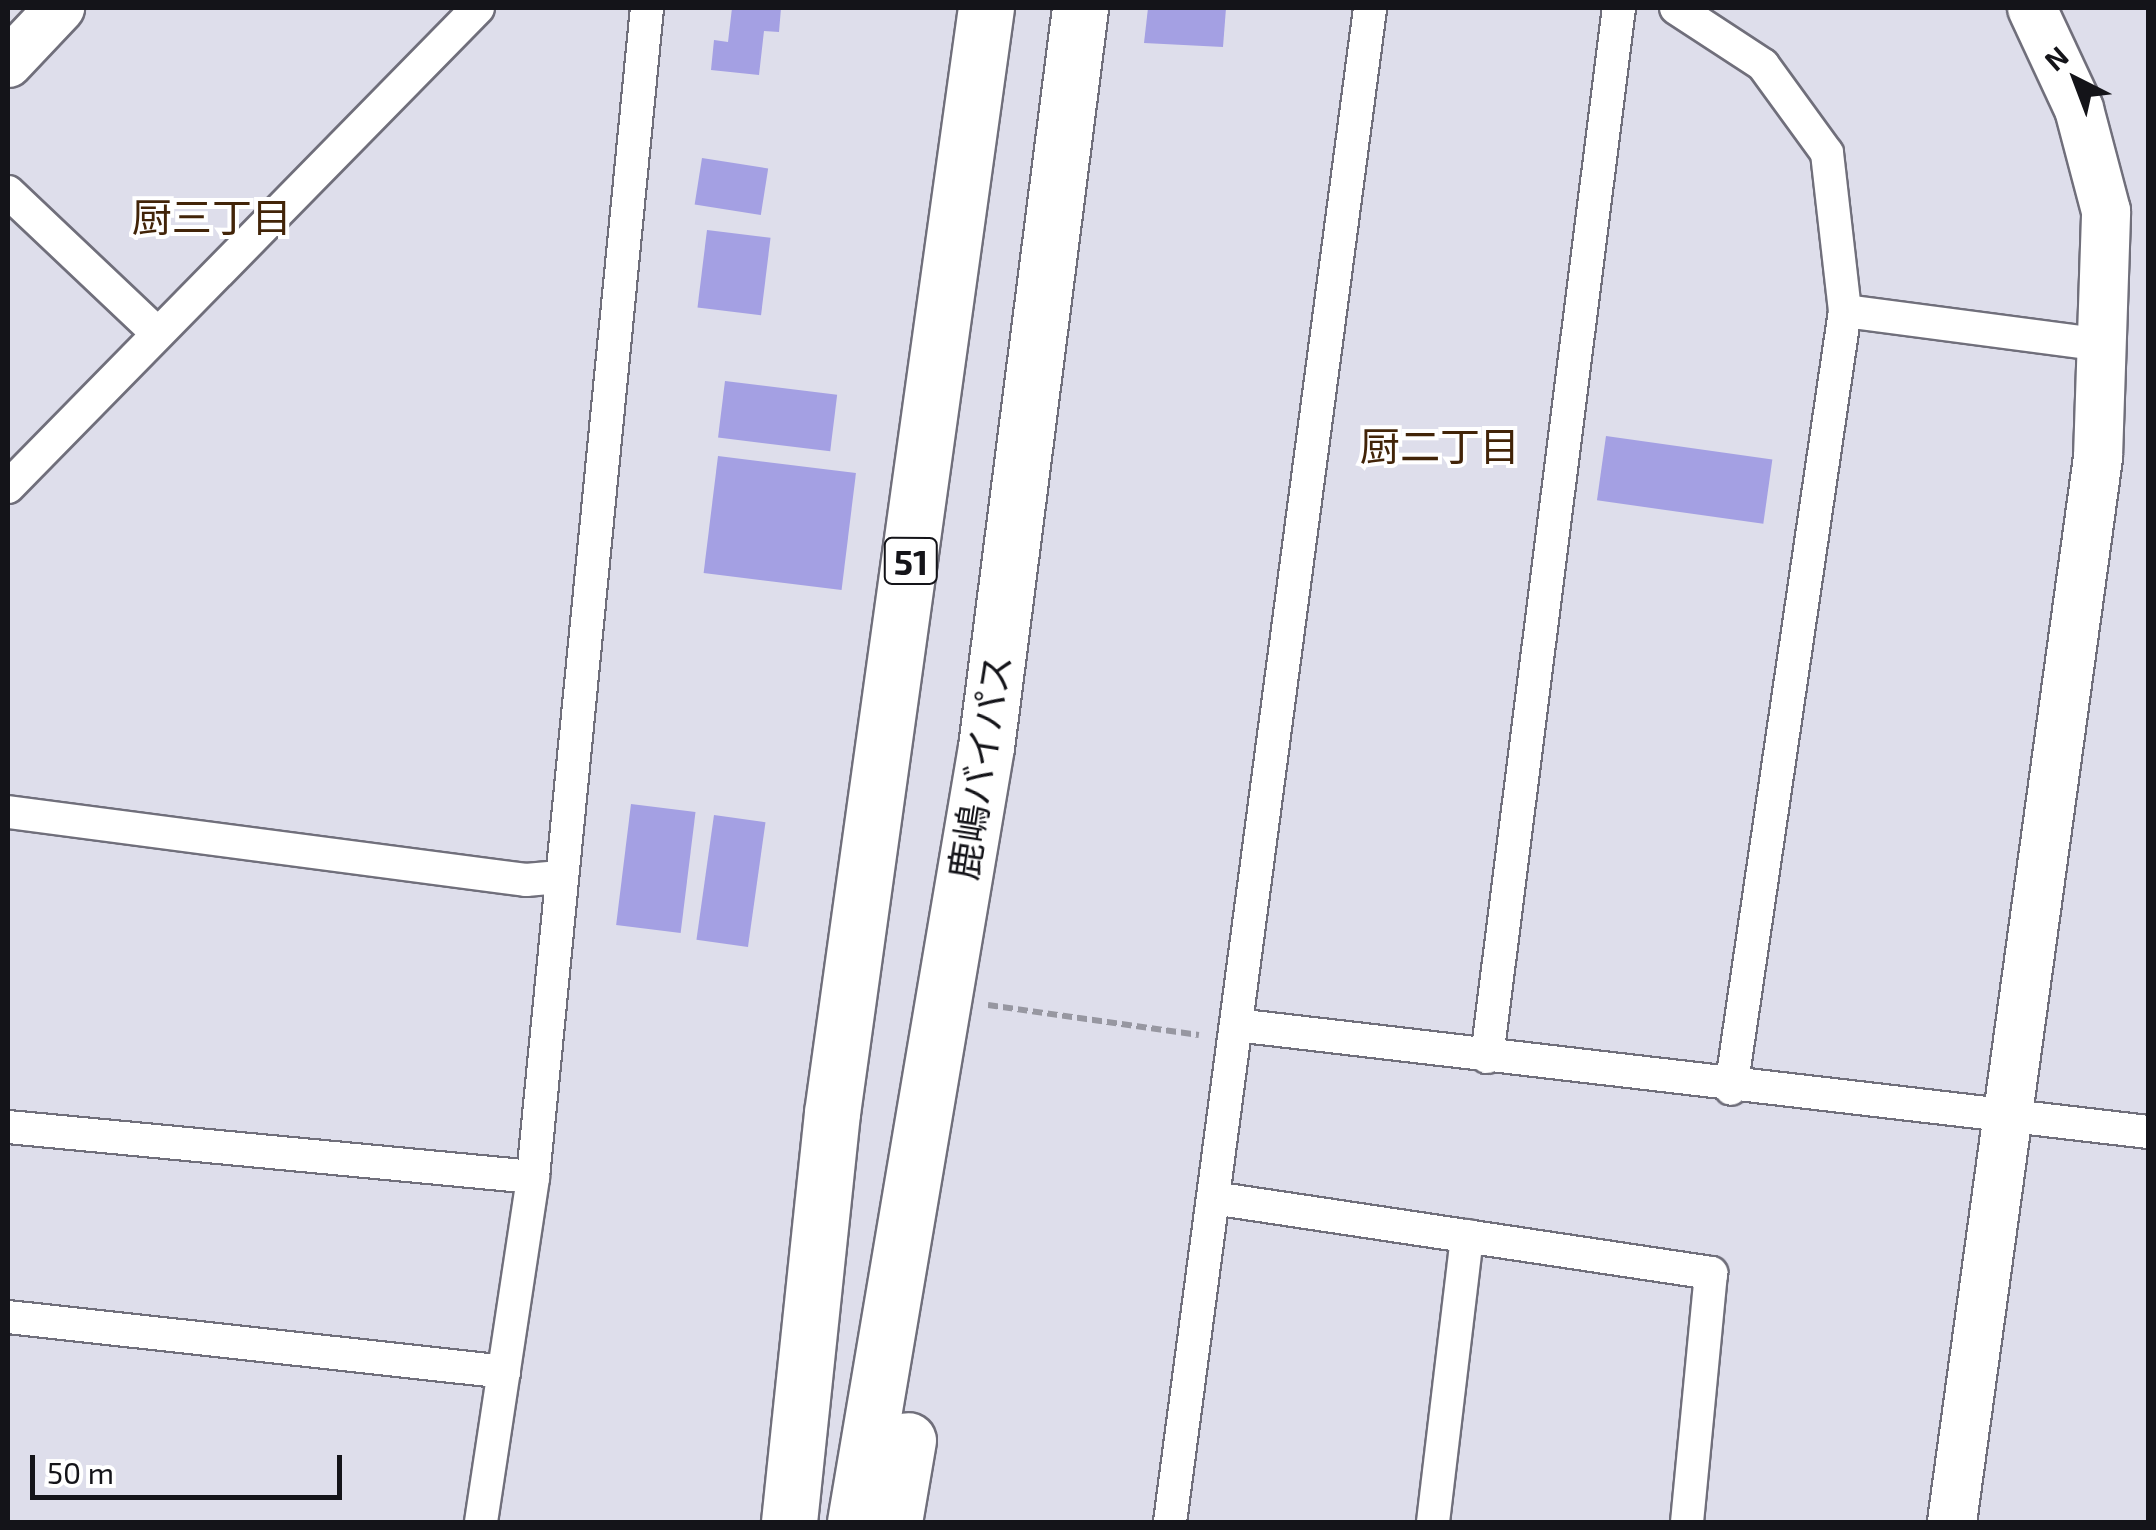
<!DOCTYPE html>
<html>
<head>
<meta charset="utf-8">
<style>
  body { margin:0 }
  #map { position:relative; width:2156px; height:1530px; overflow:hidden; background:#dedeeb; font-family:"Exo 2","Noto Sans JP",sans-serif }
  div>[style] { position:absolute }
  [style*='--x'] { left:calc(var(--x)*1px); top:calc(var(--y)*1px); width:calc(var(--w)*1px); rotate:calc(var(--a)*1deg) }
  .building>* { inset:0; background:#a4a0e3; transform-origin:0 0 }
  .path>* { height:6px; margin-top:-3px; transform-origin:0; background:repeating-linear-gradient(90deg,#9797a1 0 10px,transparent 0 15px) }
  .roads { filter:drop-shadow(2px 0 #706f7b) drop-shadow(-2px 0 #706f7b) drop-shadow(0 2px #706f7b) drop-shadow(0 -2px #706f7b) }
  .street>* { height:32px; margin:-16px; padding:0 16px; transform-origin:16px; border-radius:16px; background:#fff }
  .secondary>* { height:48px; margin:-24px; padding:0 24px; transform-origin:24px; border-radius:24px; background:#fff }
  .highway>* { height:55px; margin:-27.5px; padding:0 27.5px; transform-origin:27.5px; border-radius:27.5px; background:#fff }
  span { translate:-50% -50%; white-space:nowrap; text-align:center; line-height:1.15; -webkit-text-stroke:8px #fff; paint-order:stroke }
  .shield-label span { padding:2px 8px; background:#fff; border:2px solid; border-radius:8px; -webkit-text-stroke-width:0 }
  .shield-label { font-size:35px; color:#141419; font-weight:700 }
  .street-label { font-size:38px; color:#141419 }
  .neighbourhood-label { font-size:40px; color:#422408 }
  .frame { position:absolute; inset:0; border:10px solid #141419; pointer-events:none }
  .north { position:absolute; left:2026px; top:30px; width:100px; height:100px; -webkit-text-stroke:8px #fff; paint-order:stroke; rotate:318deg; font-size:28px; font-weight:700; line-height:40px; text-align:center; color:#141419 }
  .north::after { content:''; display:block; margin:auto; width:35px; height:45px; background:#141419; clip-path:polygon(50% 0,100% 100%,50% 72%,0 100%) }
  .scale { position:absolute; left:30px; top:1455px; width:312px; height:45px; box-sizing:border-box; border:5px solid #141419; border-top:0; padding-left:12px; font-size:30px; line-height:35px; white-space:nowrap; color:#141419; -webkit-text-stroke:8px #fff; paint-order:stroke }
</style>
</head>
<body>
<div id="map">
  <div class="building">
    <i style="clip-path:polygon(732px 8px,781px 8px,779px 32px,764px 31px,759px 75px,711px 70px,714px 40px,728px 42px)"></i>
    <i style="clip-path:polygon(1148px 8px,1226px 8px,1223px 47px,1144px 43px)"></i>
    <i style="left:702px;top:158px;width:67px;height:47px;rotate:9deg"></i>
    <i style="left:707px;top:230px;width:64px;height:78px;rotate:7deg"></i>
    <i style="left:725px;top:381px;width:113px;height:57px;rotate:7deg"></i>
    <i style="left:1606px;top:436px;width:168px;height:65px;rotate:8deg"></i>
    <i style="left:718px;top:456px;width:139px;height:118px;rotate:7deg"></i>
    <i style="left:631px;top:804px;width:65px;height:122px;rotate:7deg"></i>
    <i style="left:714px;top:815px;width:52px;height:126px;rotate:8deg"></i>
  </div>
  <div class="path">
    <i style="--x:988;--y:1005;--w:213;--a:8.1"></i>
  </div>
  <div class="roads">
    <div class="street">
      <i style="--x:1676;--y:8;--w:104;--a:33.2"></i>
      <i style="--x:1763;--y:65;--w:109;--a:54"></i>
      <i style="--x:1827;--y:153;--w:159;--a:83.5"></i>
      <i style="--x:1845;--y:311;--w:786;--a:98.34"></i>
      <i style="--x:8;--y:192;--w:202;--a:43.4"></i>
      <i style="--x:1845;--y:311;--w:259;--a:7.5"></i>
      <i style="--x:8;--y:487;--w:671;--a:-45.54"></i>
      <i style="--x:8;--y:812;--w:522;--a:7.48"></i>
      <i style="--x:526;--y:880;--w:34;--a:-5"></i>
      <i style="--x:1236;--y:1025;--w:918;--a:6.69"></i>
      <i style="--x:1487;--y:1057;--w:1057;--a:-82.83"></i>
      <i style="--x:8;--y:1127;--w:527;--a:5.44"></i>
      <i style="--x:1213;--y:1198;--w:504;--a:8.56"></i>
      <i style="--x:1711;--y:1273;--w:250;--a:95.5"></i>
      <i style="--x:8;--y:1317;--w:499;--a:6.3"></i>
      <i style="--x:481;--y:1522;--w:349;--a:-81.4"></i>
      <i style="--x:533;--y:1177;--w:1175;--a:-84.43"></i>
      <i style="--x:1170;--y:1522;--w:1527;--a:-82.47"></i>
      <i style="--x:1433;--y:1522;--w:288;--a:-83.2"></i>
    </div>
    <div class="secondary">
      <i style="--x:8;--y:63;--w:76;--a:-46.6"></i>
      <i style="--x:1952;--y:1522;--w:1075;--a:-82.19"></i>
      <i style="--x:2098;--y:457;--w:246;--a:-88.1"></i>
      <i style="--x:2106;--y:211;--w:106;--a:-104.8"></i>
      <i style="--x:2079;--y:109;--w:111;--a:-115"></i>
    </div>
    <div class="highway">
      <i style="--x:789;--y:1522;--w:411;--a:-84"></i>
      <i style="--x:832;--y:1113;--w:1116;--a:-82.07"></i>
      <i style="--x:855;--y:1522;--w:786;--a:-80.41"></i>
      <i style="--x:986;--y:747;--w:745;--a:-82.75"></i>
      <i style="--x:894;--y:1522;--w:83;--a:-80.3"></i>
    </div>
  </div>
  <div class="shield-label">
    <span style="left:911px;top:561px">51</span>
  </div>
  <div class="street-label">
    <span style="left:980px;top:767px;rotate:-81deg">鹿嶋バイパス</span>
  </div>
  <div class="neighbourhood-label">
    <span style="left:212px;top:216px">厨三丁目</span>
    <span style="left:1440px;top:445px">厨二丁目</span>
  </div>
  <div class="frame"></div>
  <div class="north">N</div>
  <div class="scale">50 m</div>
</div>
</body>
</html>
